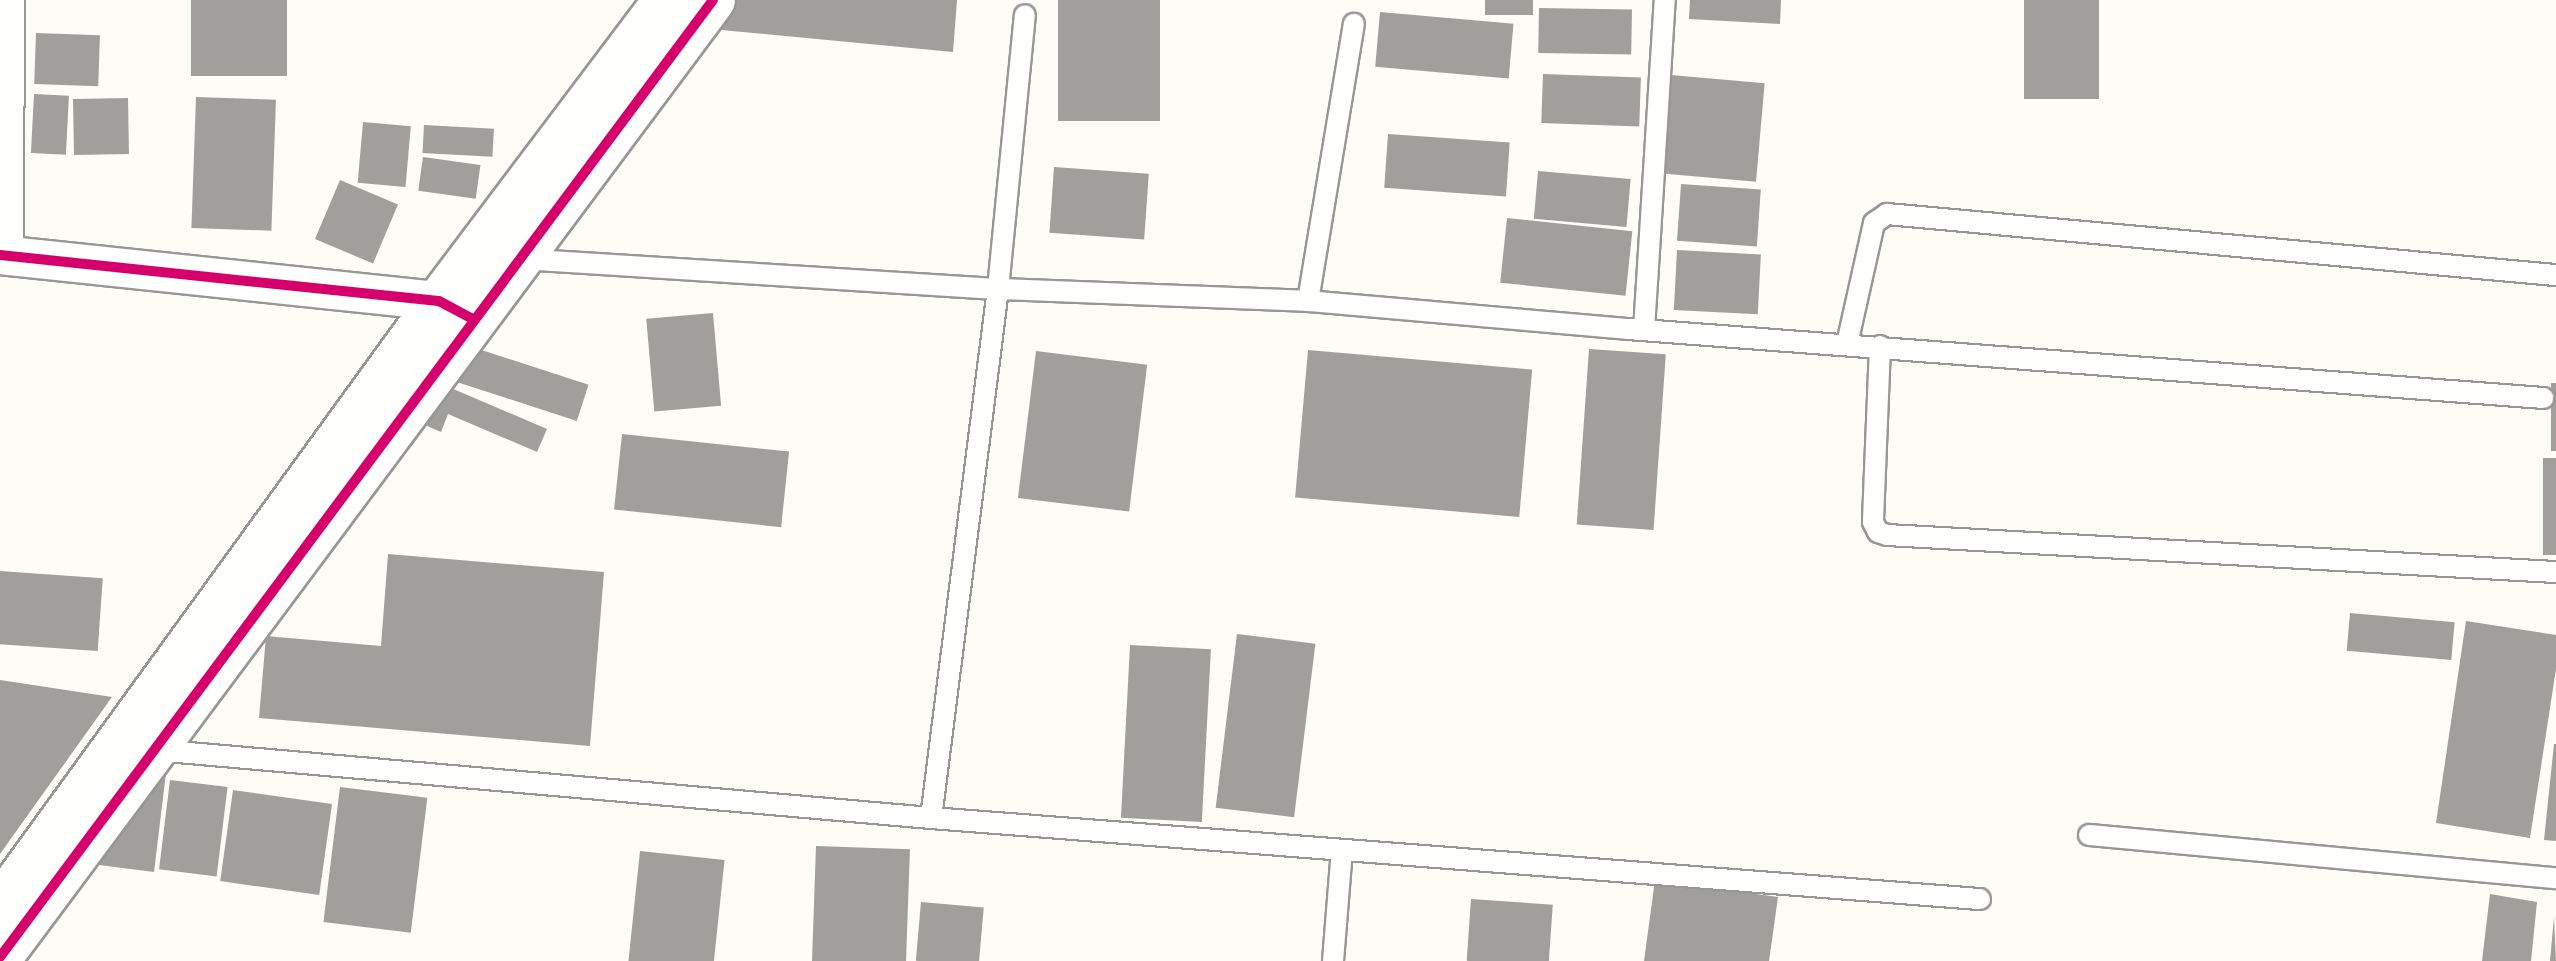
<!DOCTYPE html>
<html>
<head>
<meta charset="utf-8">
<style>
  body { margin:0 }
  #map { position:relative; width:2556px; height:961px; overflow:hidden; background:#fdfcf7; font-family:Lora,serif }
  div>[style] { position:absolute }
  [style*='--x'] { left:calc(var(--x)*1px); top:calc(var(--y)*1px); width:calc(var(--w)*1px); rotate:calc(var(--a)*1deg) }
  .building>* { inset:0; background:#a19f9c; transform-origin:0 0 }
  .roads { filter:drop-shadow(2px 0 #979795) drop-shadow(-2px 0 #979795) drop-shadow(0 2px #979795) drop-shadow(0 -2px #979795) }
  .service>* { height:20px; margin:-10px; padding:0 10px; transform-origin:10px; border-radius:10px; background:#fffffe }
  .minor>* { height:38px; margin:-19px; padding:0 19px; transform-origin:19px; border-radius:19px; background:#fffffe }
  .tertiary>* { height:44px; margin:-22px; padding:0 22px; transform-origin:22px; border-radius:22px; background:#fffffe }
  .cycleway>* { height:10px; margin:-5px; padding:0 5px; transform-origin:5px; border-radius:5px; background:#d6006c }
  span { translate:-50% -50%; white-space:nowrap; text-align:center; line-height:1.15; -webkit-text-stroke:8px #fff; paint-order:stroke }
</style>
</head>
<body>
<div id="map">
  <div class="building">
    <i style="left:191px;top:0;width:96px;height:76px"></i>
    <i style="clip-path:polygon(729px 0,957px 0,953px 52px,711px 29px)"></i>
    <i style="left:1058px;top:0;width:102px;height:121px"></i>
    <i style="left:1485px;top:0;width:48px;height:15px"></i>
    <i style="clip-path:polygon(1690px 0,1781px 0,1780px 24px,1689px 19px)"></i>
    <i style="left:2024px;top:0;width:75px;height:99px"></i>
    <i style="left:1539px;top:8px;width:93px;height:45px;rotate:1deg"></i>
    <i style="left:1380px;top:12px;width:134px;height:55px;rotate:5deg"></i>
    <i style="left:36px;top:33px;width:64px;height:51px;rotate:2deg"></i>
    <i style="left:1543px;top:74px;width:98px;height:49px;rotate:2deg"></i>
    <i style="left:1671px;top:75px;width:94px;height:99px;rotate:5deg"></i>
    <i style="left:34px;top:94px;width:35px;height:59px;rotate:3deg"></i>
    <i style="left:196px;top:97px;width:80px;height:131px;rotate:2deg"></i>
    <i style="left:128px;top:98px;width:56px;height:55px;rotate:89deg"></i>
    <i style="left:363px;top:122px;width:48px;height:61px;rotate:5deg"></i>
    <i style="left:424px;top:125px;width:70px;height:28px;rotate:3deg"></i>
    <i style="left:1388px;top:134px;width:122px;height:54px;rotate:4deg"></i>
    <i style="left:423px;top:157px;width:58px;height:34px;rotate:8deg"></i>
    <i style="left:1054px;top:167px;width:95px;height:66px;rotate:4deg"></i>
    <i style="left:1538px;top:171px;width:93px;height:48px;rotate:5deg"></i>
    <i style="left:340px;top:180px;width:63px;height:64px;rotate:23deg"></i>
    <i style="left:1681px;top:184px;width:80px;height:57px;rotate:4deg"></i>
    <i style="left:1507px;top:218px;width:126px;height:65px;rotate:6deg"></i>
    <i style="left:1677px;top:250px;width:84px;height:60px;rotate:3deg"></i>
    <i style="left:713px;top:313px;width:93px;height:67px;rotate:85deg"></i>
    <i style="left:463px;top:344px;width:132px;height:38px;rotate:18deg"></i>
    <i style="left:1589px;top:349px;width:77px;height:176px;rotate:4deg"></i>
    <i style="left:1308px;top:350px;width:225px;height:148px;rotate:5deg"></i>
    <i style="left:1036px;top:351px;width:112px;height:148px;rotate:7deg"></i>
    <i style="left:2551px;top:383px;width:5px;height:68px"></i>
    <i style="clip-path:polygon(444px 385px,547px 429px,537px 452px,448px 414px,441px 432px,427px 426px)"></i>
    <i style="left:622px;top:434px;width:168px;height:76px;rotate:6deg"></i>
    <i style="left:2543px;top:458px;width:13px;height:97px"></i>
    <i style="clip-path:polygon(388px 554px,604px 572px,590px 746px,259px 718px,266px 636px,381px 646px)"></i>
    <i style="left:0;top:571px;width:103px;height:73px;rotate:4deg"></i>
    <i style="left:2350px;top:613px;width:105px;height:38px;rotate:5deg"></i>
    <i style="clip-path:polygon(2466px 621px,2556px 635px,2556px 669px,2530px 838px,2436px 823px)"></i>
    <i style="left:1237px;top:634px;width:79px;height:175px;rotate:7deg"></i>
    <i style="left:1130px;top:645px;width:81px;height:173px;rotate:3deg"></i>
    <i style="clip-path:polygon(0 680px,112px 697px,0 854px)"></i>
    <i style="clip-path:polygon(2554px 744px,2556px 744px,2556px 841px,2544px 840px)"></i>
    <i style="clip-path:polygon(149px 765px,166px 773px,154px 872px,91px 864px)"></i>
    <i style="left:170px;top:780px;width:58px;height:90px;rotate:7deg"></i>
    <i style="left:340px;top:787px;width:88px;height:136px;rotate:7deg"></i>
    <i style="left:233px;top:790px;width:100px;height:92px;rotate:8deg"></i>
    <i style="left:816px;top:846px;width:94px;height:115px;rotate:2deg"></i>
    <i style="left:640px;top:851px;width:85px;height:111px;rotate:6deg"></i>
    <i style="clip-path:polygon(1655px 880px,1778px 897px,1769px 961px,1644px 961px)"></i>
    <i style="clip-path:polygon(2490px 894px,2537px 902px,2531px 961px,2482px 961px)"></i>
    <i style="left:1471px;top:899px;width:82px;height:62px;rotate:4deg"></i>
    <i style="left:921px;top:902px;width:63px;height:59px;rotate:5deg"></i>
    <i style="clip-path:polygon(2554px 917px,2556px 961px,2550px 961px)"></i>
  </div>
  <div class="roads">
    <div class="service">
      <i style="--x:520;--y:259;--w:479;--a:3.6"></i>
      <i style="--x:998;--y:289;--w:310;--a:2.2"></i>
      <i style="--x:1308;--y:301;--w:321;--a:5"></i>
      <i style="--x:1628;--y:329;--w:918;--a:4.31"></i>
      <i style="--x:1308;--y:301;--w:281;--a:-80.6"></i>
      <i style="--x:1644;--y:330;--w:331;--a:-86.4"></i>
      <i style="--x:1847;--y:344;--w:124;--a:-77.4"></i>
      <i style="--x:1874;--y:223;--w:16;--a:-35"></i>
      <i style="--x:1887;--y:214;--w:671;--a:5.22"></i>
      <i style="--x:1880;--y:346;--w:176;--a:92.3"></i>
      <i style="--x:1873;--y:522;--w:11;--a:63"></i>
      <i style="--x:1878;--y:532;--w:9;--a:18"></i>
      <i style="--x:1887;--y:535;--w:670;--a:3.17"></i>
      <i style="--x:155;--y:750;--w:779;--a:5.01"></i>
      <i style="--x:931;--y:818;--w:1052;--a:4.42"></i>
      <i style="--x:931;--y:818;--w:533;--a:-82.78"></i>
      <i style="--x:998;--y:289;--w:275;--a:-84.4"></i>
      <i style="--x:2089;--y:835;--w:469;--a:5.3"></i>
      <i style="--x:1333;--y:961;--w:111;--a:-85.4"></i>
    </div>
    <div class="minor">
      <i style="--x:0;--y:255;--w:441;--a:6"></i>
      <i style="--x:439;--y:301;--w:27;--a:28"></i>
      <i style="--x:4;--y:255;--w:255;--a:-89.8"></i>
    </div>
    <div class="tertiary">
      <i style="--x:0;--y:906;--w:747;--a:-54.03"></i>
      <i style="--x:439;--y:301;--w:377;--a:-53"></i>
      <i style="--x:0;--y:957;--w:1193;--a:-53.31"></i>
    </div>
  </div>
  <div class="cycleway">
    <i style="--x:0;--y:255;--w:441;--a:6"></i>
    <i style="--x:439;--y:301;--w:38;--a:28"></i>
    <i style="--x:0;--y:957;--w:1193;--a:-53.31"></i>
  </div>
</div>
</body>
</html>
